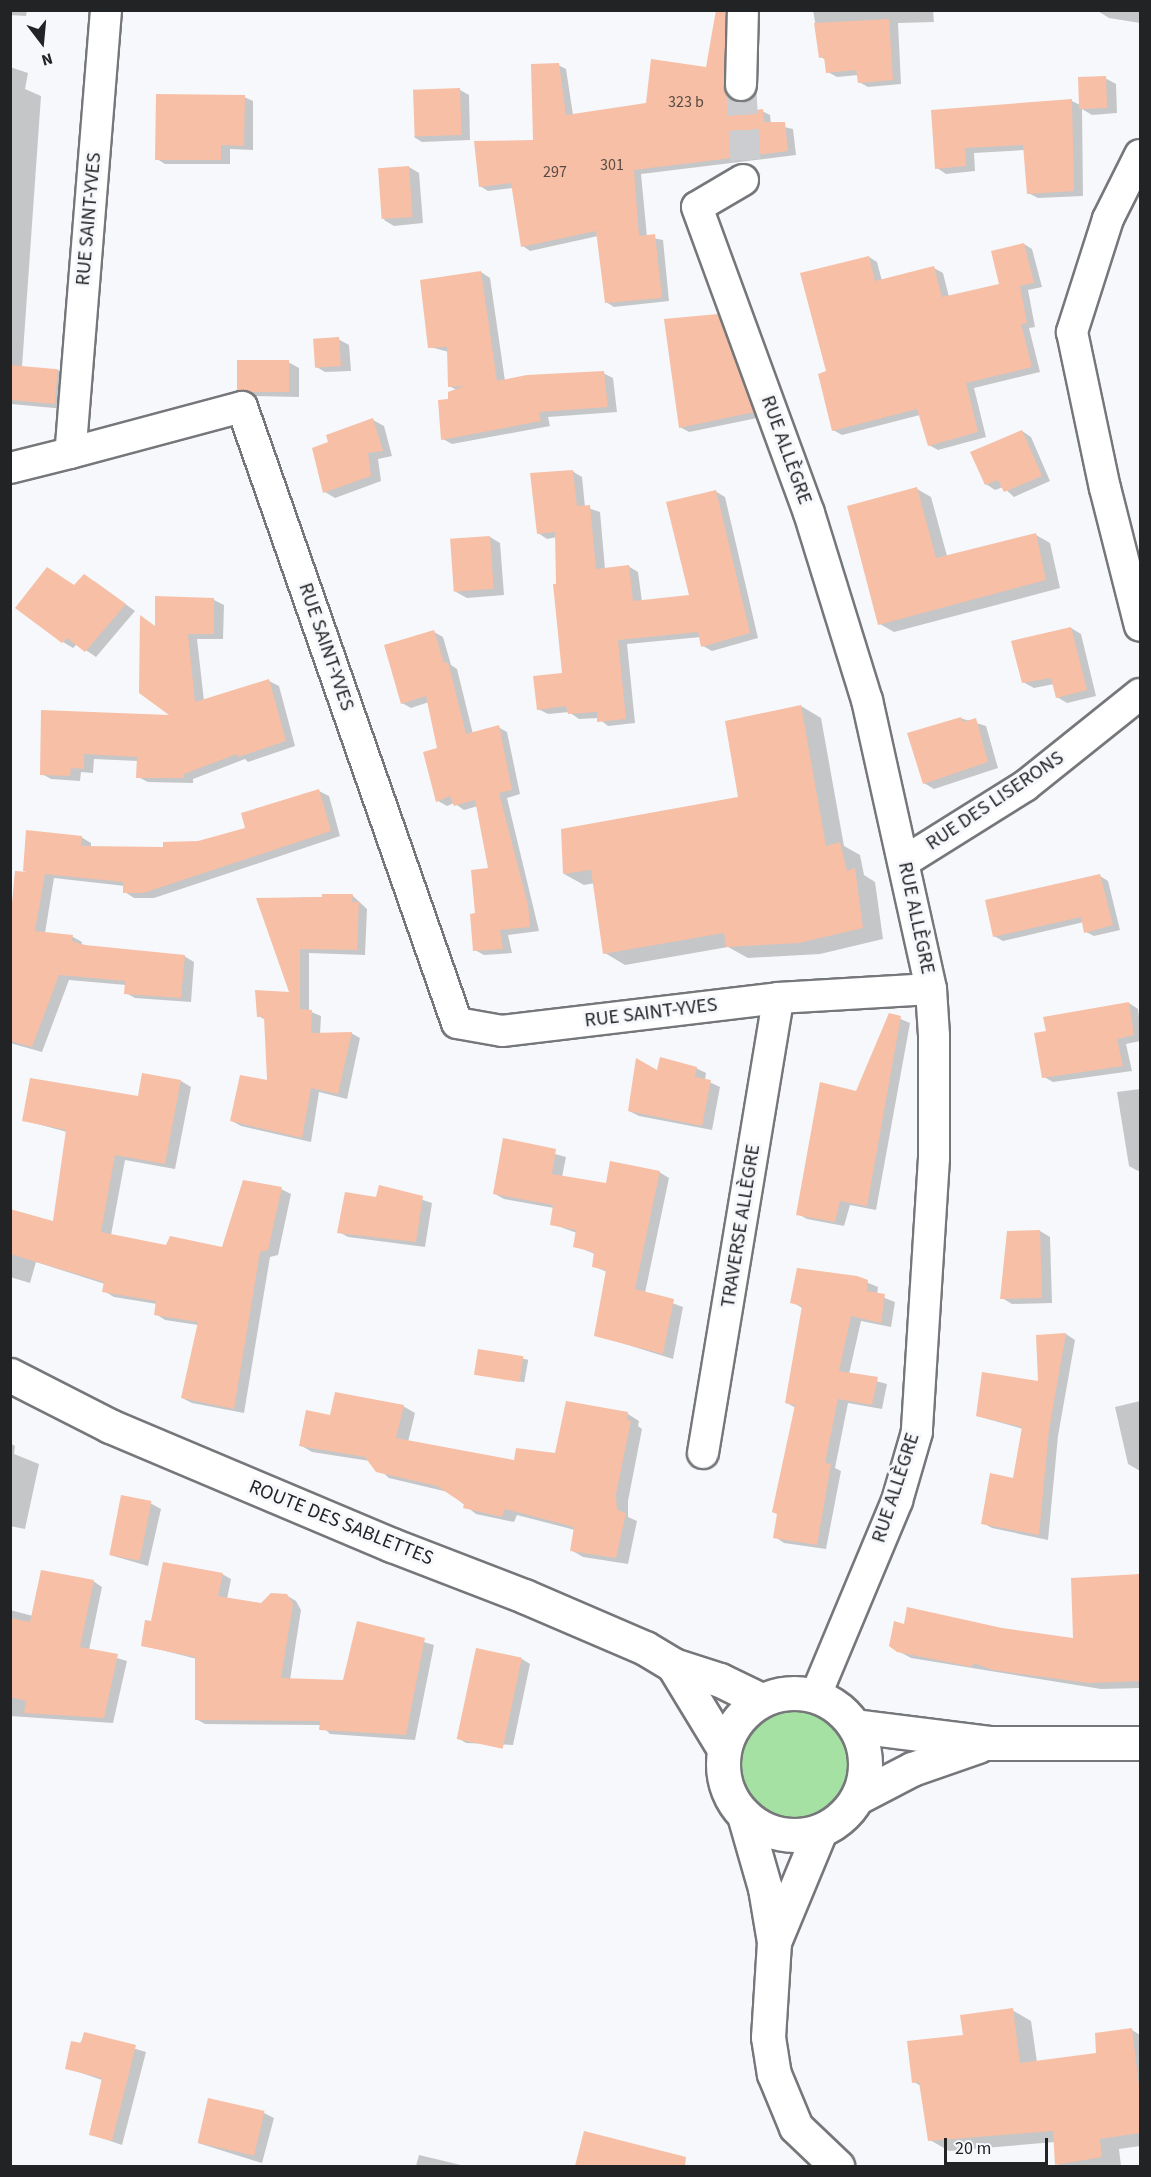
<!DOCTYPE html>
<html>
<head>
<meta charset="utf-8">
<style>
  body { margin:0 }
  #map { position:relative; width:1151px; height:2177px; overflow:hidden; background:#f6f8fb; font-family:"Source Sans 3",sans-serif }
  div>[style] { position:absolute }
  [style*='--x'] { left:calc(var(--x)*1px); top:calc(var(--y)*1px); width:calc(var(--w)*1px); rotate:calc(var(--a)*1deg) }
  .green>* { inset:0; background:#a5e1a2 }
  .round { border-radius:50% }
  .shadow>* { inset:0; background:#0003; transform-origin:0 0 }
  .building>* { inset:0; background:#f7bfa6; transform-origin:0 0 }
  .minor-tunnel>* { height:30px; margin-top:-15px; transform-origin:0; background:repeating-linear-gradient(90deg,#cccdd0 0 30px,transparent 0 45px) }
  .roads { filter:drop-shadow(2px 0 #76777a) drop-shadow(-2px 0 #76777a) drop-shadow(0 2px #76777a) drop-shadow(0 -2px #76777a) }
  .minor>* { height:30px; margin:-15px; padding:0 15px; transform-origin:15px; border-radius:15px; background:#fff }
  .tertiary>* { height:33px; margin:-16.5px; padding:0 16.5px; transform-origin:16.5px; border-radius:16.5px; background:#fff }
  .secondary>* { height:33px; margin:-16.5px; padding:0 16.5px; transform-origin:16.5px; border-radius:16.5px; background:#fff }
  .secondary>.ring { margin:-16.5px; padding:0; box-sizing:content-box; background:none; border:33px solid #fff; border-radius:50% }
  span { translate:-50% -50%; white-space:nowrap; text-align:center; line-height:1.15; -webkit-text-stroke:6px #f6f8fb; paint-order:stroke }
  .number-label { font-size:16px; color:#574a44 }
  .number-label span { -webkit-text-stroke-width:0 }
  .street-label { font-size:20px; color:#222324 }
  .frame { position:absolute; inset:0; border:12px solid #222324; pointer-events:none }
  .north { position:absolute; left:12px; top:12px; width:60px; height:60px; -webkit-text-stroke:4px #f6f8fb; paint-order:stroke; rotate:164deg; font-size:16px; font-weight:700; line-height:24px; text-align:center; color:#222324 }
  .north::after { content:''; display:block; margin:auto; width:21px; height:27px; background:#222324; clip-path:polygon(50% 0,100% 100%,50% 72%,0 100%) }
  .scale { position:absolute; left:944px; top:2138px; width:104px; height:27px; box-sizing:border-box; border:3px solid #222324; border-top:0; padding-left:8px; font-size:18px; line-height:21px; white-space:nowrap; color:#222324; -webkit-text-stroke:4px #f6f8fb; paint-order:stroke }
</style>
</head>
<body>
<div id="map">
  <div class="green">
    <i class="round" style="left:723px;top:1693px;width:142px;height:142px"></i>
  </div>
  <div class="shadow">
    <i style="clip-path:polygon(10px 10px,27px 10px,26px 16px,10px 15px)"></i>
    <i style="clip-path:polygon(718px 10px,733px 10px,733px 99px,746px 113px,762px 111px,770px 115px,771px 124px,793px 129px,796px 155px,641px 174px,647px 237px,663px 240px,669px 301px,614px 307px,606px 302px,598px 236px,530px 251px,523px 246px,513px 188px,488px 191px,480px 186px,534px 142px,558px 65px,566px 69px,573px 115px,647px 104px,707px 69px)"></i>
    <i style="clip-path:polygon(813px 10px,933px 10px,934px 22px,898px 23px,901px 84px,868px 87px,859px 82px,858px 75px,837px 77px,828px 72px,826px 60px,821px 57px)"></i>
    <i style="clip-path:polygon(1096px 10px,1140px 10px,1140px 23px,1109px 18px)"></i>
    <i style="clip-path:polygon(10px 67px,28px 73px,25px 89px,41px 96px,22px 367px,58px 370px,67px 376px,65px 409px,11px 404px,10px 410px)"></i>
    <i style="clip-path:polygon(1105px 78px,1116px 84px,1117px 113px,1092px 115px,1082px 109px,1083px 196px,1038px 198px,1028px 193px,1025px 150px,974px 153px,975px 171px,946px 174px,937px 168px,933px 111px,1072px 101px,1082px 106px)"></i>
    <i style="clip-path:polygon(460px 90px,469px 95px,470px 140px,422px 142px,414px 137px)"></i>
    <i style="clip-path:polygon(244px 97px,253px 101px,253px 150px,230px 149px,230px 164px,165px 164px,157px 159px)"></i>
    <i style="clip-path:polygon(409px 167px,419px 173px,423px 223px,394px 226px,384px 220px)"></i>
    <i style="clip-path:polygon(1024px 244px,1032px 249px,1042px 287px,1028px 290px,1035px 327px,1029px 328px,1040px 372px,974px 388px,986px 437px,938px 450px,929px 445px,920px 415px,842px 435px,833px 430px,828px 372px,869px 257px,877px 262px,882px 281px,934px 268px,943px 273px,949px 297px,1001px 285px)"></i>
    <i style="clip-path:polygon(481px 272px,490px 278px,505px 381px,603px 373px,613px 378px,617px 412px,548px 417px,550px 426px,452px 444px,443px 439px,449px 400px,457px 390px,449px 386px,449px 352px,430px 347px)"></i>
    <i style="clip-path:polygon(717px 316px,727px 321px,762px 417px,689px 432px,680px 427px)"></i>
    <i style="clip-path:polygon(338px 339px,349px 345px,351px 371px,325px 372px,315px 366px)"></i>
    <i style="clip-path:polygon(288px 362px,299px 368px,299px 397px,248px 396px,238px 390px)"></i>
    <i style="clip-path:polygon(373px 420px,384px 426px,392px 456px,378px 459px,381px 481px,335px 498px,325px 492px)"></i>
    <i style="clip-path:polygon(1022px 431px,1031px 437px,1050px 481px,1014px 497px,1003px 487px,995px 490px,986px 484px)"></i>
    <i style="clip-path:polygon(572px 471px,582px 477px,585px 507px,600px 512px,605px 569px,628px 566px,638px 572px,642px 602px,691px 596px,715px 491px,725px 497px,758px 638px,712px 651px,703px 646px,701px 637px,627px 644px,635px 723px,608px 726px,598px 718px,579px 719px,569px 712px,548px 714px,538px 709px,563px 675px,557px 537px,547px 539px,538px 533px)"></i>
    <i style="clip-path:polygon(917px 489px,931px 497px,947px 556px,1036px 535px,1050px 543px,1060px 588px,894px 632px,880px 624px)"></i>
    <i style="clip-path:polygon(490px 537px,500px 543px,504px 595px,467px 598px,456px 592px)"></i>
    <i style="clip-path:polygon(94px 581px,135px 611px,96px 657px,77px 644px,73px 648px,63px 642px,75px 586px)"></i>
    <i style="clip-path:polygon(214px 600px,224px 605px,223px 639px,197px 639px,204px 701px,269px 681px,279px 686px,295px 746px,248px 762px,245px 759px,193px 779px,193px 783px,148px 782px,138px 777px,138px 761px,94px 759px,93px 773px,81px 772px,80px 781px,51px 779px,42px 774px,42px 711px,174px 717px,156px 627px)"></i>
    <i style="clip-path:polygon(1071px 628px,1081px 634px,1096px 696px,1067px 703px,1057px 697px,1054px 684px,1034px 688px,1023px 682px)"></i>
    <i style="clip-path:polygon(434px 632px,443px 637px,451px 665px,457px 669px,473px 734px,498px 727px,507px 732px,520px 794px,507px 798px,539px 931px,508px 935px,512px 953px,484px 955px,475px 950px,477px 915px,490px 869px,478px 806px,464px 810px,454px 803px,447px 806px,438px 801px,439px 749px,429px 702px,411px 708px,402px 703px)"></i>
    <i style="clip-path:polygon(801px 706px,821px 718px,844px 846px,860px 855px,864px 875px,875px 882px,883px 939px,820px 954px,748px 958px,728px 947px,625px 965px,605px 953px,595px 883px,584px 885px,564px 874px,740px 799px)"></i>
    <i style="clip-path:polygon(960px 718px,986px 726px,998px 768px,934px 789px,924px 783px)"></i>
    <i style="clip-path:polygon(319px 791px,329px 796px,340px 836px,154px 898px,134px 898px,125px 892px,125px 886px,54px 878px,45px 933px,73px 937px,82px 942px,81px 946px,184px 956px,194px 962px,191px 1002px,135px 998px,126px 993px,126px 985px,69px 980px,42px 1052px,10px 1043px,10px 1001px,18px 974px,10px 970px,18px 873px,30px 874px,25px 871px,81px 837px,91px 843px,91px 848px,165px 849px,198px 843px,246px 829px)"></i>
    <i style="clip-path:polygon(1100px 876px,1108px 881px,1120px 930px,1094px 936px,1086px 932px,1084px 922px,1003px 941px,994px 936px)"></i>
    <i style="clip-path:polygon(353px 896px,367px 909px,365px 955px,309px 953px,309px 1011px,321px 1016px,320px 1034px,351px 1033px,360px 1038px,347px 1099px,319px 1092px,311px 1142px,241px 1126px,232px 1121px,269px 1082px,266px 1020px,258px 1016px,291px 993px,258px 899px)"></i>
    <i style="clip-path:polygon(1129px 1003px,1138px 1009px,1140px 1023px,1140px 1041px,1126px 1044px,1132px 1071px,1053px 1082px,1044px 1077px)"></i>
    <i style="clip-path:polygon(889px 1014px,910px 1023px,876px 1210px,850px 1205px,844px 1226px,807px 1219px,798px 1214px,857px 1093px)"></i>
    <i style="clip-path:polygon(696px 1068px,706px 1073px,705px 1080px,720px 1087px,712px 1130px,639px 1116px,629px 1111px,658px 1072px)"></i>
    <i style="clip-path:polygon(181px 1081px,191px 1087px,175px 1169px,125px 1160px,111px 1235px,167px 1247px,223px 1248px,281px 1189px,291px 1194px,278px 1255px,270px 1257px,244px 1413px,192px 1403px,182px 1398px,198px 1325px,165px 1320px,156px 1314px,157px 1304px,114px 1297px,104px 1291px,105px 1284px,36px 1262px,30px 1283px,10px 1277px,10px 1211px,54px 1223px,67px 1132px,23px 1120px,139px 1098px)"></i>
    <i style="clip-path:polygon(1140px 1089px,1140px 1170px,1138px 1171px,1129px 1166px,1117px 1092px)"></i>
    <i style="clip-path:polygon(504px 1140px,566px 1157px,562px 1177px,608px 1185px,659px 1172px,669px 1178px,645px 1293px,683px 1307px,673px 1359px,596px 1335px,607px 1272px,593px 1266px,595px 1254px,575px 1246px,577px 1233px,552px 1224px,554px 1208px,504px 1199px,495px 1194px)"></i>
    <i style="clip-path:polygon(380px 1186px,432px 1203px,425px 1247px,348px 1237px,339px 1232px,377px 1199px)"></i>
    <i style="clip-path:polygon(1040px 1231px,1050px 1237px,1052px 1303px,1012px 1304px,1002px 1298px)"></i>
    <i style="clip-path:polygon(856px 1278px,878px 1287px,877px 1295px,895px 1302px,891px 1327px,861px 1321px,849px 1374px,887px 1384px,882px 1409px,848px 1403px,835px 1468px,841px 1471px,826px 1549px,784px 1543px,775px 1537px,796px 1408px,787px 1403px,804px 1309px,792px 1302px)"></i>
    <i style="clip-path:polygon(1066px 1334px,1075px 1340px,1058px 1436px,1048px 1540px,992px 1528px,983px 1523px,1014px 1480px,1023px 1429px,977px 1416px,1040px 1383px)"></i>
    <i style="left:479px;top:1351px;width:50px;height:23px;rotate:10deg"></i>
    <i style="clip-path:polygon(1140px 1401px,1140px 1471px,1128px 1464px,1115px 1407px)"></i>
    <i style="clip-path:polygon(403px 1406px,415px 1413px,408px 1442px,515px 1462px,556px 1455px,628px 1414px,639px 1421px,638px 1426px,642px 1429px,628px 1501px,628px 1517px,637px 1521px,628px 1564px,583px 1557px,571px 1550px,575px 1530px,517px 1515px,514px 1522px,476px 1514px,448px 1492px,389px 1478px,370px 1461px,312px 1452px,300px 1445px,332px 1416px)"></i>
    <i style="clip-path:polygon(10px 1443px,15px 1446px,14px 1454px,39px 1464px,25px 1529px,10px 1526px)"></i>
    <i style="clip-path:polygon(150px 1503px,161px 1509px,148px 1566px,110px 1555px)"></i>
    <i style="clip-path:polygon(222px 1574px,231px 1579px,227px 1599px,262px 1604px,286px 1595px,296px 1601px,301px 1610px,290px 1680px,344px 1681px,358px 1623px,434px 1645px,415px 1740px,330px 1734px,321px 1725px,205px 1724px,196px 1719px,197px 1659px,142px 1645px,152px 1623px)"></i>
    <i style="clip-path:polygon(1140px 1575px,1140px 1688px,1101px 1689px,911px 1658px,898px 1651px,905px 1626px,1001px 1629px,1075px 1639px,1072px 1580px)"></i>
    <i style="clip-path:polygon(93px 1581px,102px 1587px,89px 1650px,127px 1661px,113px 1723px,10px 1716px,10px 1610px,33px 1616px)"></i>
    <i style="clip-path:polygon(522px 1659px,530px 1664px,513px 1745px,466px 1743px,458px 1738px)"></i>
    <i style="clip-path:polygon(1012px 2010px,1031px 2021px,1037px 2062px,1097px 2054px,1132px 2030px,1140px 2035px,1140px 2146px,1119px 2149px,1121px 2166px,1061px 2166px,1057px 2164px,1055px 2142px,949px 2151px,930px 2140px,921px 2086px,914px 2082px,965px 2036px)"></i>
    <i style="clip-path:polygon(85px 2034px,146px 2052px,122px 2145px,90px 2134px,102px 2080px,67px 2068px)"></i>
    <i style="clip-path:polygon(264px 2113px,274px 2118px,262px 2163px,198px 2143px)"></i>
    <i style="clip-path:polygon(585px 2132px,648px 2152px,657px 2166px,618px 2166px,615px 2161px,613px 2166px,576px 2166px)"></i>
    <i style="clip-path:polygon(419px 2155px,465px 2166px,416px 2166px)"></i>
  </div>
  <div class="building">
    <i style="clip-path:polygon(716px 10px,726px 10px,726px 93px,738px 101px,739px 112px,763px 109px,764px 122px,785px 122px,788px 151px,634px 170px,639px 236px,655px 234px,662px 298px,605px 303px,596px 231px,521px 247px,511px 183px,479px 187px,474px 141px,533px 140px,531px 64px,559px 63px,566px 115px,646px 103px,651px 59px,706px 67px)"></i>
    <i style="clip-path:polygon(889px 19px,893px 80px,858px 83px,856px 70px,826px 73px,824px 57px,819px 58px,814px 23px)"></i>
    <i style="left:1106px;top:76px;width:32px;height:28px;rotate:88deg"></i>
    <i style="left:460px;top:88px;width:47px;height:47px;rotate:88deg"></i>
    <i style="clip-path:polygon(156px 94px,245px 95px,244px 146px,221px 145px,221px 160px,155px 160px)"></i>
    <i style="clip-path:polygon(1072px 99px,1074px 191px,1027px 194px,1023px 145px,965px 148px,966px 166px,935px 169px,931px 110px)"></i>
    <i style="left:409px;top:166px;width:51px;height:31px;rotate:86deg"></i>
    <i style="clip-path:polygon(1024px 243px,1034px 283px,1020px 286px,1027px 323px,1021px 324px,1032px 367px,966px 383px,978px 432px,928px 446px,917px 409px,832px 431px,818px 374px,826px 371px,800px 273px,869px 256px,875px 281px,934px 266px,942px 297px,999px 284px,991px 251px)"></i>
    <i style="clip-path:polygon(481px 271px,497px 381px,527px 375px,604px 371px,608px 407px,539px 412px,541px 421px,441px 440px,438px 400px,448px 399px,448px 392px,464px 386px,448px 387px,447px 347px,428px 348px,420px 280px)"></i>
    <i style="clip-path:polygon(718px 314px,754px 412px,679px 428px,664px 319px)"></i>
    <i style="left:339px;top:337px;width:29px;height:26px;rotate:86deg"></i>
    <i style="left:289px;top:360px;width:32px;height:52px;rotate:90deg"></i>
    <i style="left:10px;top:365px;width:48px;height:35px;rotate:5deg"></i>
    <i style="clip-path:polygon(373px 418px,383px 451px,368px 453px,371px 476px,323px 493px,312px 448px,328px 442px,326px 435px)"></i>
    <i style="clip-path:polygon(1022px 430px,1042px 476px,1004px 492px,998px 480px,985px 485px,970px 452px)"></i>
    <i style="clip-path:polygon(573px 470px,577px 506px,590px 505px,596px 569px,629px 565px,633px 601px,689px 595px,666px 502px,716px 490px,750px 633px,701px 647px,698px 632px,618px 640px,626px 719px,597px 722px,597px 712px,568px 714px,566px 706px,537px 710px,533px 676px,562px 673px,553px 584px,556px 584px,555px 532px,537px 534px,530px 473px)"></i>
    <i style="clip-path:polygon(917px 487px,936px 558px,1036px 533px,1046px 580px,878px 625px,847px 506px)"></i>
    <i style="left:490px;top:536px;width:53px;height:40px;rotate:86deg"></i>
    <i style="clip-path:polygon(47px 567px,74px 585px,84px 574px,126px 604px,85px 652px,67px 638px,62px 643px,15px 608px)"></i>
    <i style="clip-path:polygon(155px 596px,214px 598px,214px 634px,188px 634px,195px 702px,269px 679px,286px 741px,238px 757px,237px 754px,184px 774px,184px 778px,136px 778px,137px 757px,84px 754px,84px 769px,71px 768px,70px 776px,40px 775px,41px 710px,169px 715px,139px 693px,140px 615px,155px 626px)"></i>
    <i style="clip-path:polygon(1071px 627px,1087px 690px,1056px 698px,1051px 678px,1022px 683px,1011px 641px)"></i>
    <i style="clip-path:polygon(434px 630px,444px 663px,448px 662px,466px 734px,499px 725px,512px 790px,499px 793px,528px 905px,530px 927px,500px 930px,503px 949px,473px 951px,470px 914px,475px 913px,471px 870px,488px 868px,475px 800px,454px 806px,450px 796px,436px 802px,423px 752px,437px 748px,426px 696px,401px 704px,384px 645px)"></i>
    <i style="clip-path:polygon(801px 705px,826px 846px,840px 842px,847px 871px,855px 868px,863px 928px,799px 943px,726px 947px,724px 933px,603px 954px,591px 870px,563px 874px,561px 829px,738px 797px,725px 721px)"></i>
    <i style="clip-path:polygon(961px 717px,963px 722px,976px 718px,988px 762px,923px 784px,907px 733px)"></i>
    <i style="clip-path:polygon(319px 789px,331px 831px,143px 893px,123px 893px,123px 882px,45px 874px,35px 931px,73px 935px,72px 941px,85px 945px,185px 955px,181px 998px,124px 994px,125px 981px,59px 975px,32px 1047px,10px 1041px,11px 914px,15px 871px,30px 872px,23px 871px,26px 830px,82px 836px,81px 846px,163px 847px,163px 842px,198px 841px,245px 828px,241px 813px)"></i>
    <i style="clip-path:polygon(1100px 874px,1113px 925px,1084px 933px,1081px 917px,993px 937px,985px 900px)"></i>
    <i style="clip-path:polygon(322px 894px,353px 894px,352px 902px,359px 902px,357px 950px,300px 949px,300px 1009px,312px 1010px,311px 1033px,352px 1032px,338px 1094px,311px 1088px,302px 1138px,230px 1121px,240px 1075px,267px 1080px,264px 1017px,257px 1017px,255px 990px,289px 992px,256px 898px,322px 897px)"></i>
    <i style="clip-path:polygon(1129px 1002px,1134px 1035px,1117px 1039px,1123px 1066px,1042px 1078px,1034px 1033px,1046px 1031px,1043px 1017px)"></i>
    <i style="clip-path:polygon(889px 1013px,901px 1016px,867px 1206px,840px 1201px,835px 1222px,796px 1215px,820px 1082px,856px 1091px)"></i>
    <i style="clip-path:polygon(660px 1057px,697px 1067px,695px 1077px,711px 1080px,702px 1126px,628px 1111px,636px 1058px,657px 1070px)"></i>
    <i style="clip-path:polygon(142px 1073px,181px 1080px,165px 1164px,115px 1155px,101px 1232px,166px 1245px,170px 1236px,222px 1247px,243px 1180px,282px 1187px,268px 1250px,260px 1252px,234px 1409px,181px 1398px,198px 1322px,154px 1315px,156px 1301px,102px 1292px,104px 1282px,10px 1254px,10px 1209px,53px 1221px,66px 1130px,22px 1121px,30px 1078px,138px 1096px)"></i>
    <i style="clip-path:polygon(503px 1138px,556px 1149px,552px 1174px,606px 1183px,610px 1161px,660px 1171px,635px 1289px,674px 1299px,663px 1354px,594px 1336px,606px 1270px,592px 1267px,594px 1252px,573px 1247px,576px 1230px,550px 1225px,553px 1205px,493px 1194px)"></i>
    <i style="clip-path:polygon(379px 1185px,423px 1196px,416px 1242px,337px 1233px,345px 1192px,376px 1197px)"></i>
    <i style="clip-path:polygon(1040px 1230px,1042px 1298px,1000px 1299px,1007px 1231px)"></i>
    <i style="clip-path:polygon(797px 1268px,857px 1276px,868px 1280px,867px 1291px,885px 1294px,881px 1323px,851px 1316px,839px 1371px,878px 1377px,872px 1405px,838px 1399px,825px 1463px,831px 1464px,817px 1545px,773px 1538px,777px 1514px,772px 1512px,795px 1405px,785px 1403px,802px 1306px,790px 1303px)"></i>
    <i style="clip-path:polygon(1066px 1333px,1049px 1430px,1039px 1535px,981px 1524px,990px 1473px,1013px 1478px,1022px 1427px,976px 1416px,982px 1372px,1038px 1381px,1036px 1335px)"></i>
    <i style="left:478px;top:1349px;width:46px;height:26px;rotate:9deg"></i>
    <i style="clip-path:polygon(335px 1392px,404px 1405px,396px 1438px,514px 1460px,516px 1448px,555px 1453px,566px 1401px,628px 1412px,627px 1420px,631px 1421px,616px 1494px,617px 1510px,626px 1513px,616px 1558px,570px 1551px,574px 1527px,505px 1509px,502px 1517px,463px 1508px,464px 1504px,437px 1486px,376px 1472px,365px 1457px,299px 1446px,306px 1410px,330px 1415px)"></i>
    <i style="left:121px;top:1495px;width:31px;height:61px;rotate:11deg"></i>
    <i style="clip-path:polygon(163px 1562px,223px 1573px,218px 1596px,261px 1603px,271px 1593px,287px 1594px,293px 1604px,281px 1678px,343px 1680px,357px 1621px,425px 1638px,406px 1735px,319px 1730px,320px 1721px,195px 1720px,195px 1657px,141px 1646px,145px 1620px,151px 1621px)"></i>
    <i style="clip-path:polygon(41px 1570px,94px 1580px,80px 1647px,118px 1654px,104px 1718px,24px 1713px,26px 1701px,10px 1697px,10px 1618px,30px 1622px)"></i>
    <i style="clip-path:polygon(1140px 1574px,1140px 1681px,1088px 1683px,993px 1670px,973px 1663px,972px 1667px,897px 1652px,889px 1646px,894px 1621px,904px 1624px,907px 1607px,1002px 1628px,1073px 1638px,1071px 1578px)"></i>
    <i style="left:476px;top:1648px;width:47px;height:93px;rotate:12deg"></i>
    <i style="clip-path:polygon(1013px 2008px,1020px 2063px,1096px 2053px,1095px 2033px,1132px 2028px,1140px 2094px,1140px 2133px,1100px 2139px,1102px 2157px,1055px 2165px,1053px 2131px,928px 2141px,919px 2082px,912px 2083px,907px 2041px,963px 2035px,960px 2015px)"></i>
    <i style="clip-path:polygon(84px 2032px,136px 2045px,112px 2141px,89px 2135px,102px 2078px,65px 2069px,71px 2041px,81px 2043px)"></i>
    <i style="left:208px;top:2098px;width:58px;height:46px;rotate:13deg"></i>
    <i style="clip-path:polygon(584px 2131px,686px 2157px,685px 2166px,575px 2166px)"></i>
  </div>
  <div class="minor-tunnel">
    <i style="--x:741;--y:85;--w:84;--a:86.6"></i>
    <i style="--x:746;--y:169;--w:11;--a:105"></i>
  </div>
  <div class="roads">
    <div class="minor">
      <i style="--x:106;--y:10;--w:444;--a:94.6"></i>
      <i style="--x:70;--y:453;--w:178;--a:-15"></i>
      <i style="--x:242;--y:407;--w:652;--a:70.76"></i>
      <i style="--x:457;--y:1023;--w:46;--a:10.1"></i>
      <i style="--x:502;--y:1031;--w:278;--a:-6.8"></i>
      <i style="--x:778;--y:998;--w:153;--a:-3.4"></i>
      <i style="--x:741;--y:85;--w:75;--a:-88.5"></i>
      <i style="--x:1140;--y:155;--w:72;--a:116.6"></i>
      <i style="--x:1108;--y:219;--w:119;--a:107.7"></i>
      <i style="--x:1072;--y:332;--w:159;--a:78.1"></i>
      <i style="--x:1105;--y:488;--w:142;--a:75.8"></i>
      <i style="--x:743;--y:180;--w:53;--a:149.6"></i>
      <i style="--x:697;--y:207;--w:326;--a:69.9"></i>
      <i style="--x:809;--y:513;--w:196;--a:72.8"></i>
      <i style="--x:867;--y:700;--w:296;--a:77.5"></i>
      <i style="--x:931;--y:989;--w:47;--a:86.3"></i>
      <i style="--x:934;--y:1036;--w:122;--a:90"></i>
      <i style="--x:934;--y:1158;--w:275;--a:93.6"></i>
      <i style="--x:917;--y:1432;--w:72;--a:106.2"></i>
      <i style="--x:897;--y:1501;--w:210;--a:112.7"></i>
      <i style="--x:10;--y:468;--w:62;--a:-14"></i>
      <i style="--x:905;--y:861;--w:142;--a:-32"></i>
      <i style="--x:1025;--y:786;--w:147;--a:-38.7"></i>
      <i style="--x:703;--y:1453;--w:461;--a:-80.6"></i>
    </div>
    <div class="tertiary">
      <i style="--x:744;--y:1815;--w:76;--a:74"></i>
      <i style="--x:765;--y:1888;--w:55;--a:80.5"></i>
      <i style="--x:774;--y:1942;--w:95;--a:93.6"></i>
      <i style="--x:768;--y:2037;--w:37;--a:81"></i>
      <i style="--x:774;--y:2074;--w:57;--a:67.5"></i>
      <i style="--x:796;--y:2127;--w:57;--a:43.6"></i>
      <i style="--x:774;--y:1942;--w:120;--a:-67.5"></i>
    </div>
    <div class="secondary">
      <i style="--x:10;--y:1375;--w:112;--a:27"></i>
      <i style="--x:110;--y:1426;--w:306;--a:22.9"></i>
      <i style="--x:392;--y:1545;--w:142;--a:21.1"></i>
      <i style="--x:524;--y:1596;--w:132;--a:23.3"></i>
      <i style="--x:645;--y:1648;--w:33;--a:31"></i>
      <i style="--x:673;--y:1665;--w:49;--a:17.7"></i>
      <i style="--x:720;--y:1680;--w:46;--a:26"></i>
      <i style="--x:673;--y:1665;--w:98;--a:58.7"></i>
      <i class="ring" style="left:723px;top:1693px;width:109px;height:109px"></i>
      <i style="--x:855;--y:1726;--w:135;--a:7.2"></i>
      <i style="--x:989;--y:1743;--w:151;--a:0"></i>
      <i style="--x:858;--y:1797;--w:61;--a:-27.4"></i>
      <i style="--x:912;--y:1769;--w:70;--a:-19.2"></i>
    </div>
  </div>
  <div class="number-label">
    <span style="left:686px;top:102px">323 b</span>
    <span style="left:612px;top:165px">301</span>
    <span style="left:555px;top:172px">297</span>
  </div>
  <div class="street-label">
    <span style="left:89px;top:219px;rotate:-85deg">RUE SAINT-YVES</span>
    <span style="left:786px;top:450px;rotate:70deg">RUE ALLÈGRE</span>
    <span style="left:326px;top:647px;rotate:71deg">RUE SAINT-YVES</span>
    <span style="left:995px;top:801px;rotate:-34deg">RUE DES LISERONS</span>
    <span style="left:916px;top:918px;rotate:78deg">RUE ALLÈGRE</span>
    <span style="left:651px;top:1013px;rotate:-7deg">RUE SAINT-YVES</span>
    <span style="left:741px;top:1226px;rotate:-81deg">TRAVERSE ALLÈGRE</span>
    <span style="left:896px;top:1488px;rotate:-72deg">RUE ALLÈGRE</span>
    <span style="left:341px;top:1523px;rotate:22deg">ROUTE DES SABLETTES</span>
  </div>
  <div class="frame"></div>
  <div class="north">N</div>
  <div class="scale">20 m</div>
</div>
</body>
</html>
